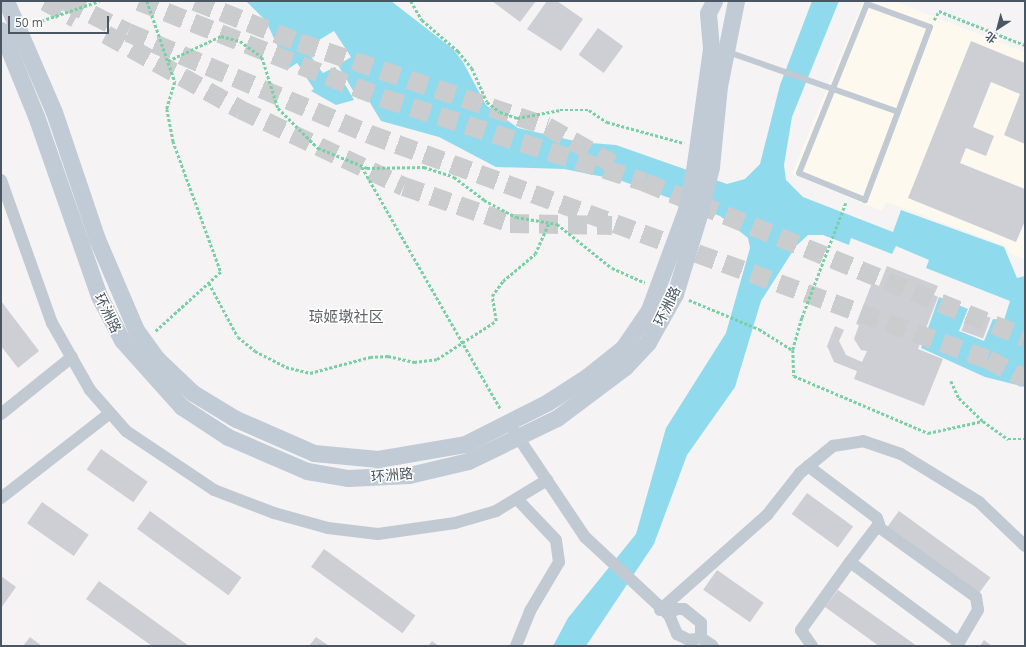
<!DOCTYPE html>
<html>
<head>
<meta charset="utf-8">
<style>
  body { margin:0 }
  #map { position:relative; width:1026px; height:647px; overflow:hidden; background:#f5f3f3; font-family:"Open Sans","Noto Sans SC",sans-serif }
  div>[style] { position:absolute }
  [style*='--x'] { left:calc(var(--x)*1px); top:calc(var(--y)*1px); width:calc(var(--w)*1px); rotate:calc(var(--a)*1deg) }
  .commercial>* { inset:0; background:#fdf9ef }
  .water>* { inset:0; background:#90daee }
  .building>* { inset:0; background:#cdcfd5; transform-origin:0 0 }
  .primary-tunnel>* { height:19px; margin-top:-9.5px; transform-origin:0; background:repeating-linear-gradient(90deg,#caccce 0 19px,transparent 0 29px) }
  .path>* { height:2.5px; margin-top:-1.25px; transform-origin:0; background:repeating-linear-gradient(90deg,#7ad0a6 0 3px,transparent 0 5px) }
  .lane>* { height:6px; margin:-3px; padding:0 3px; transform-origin:3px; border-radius:3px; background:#c1cad2 }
  .street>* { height:12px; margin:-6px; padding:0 6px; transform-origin:6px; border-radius:6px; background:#c1cad2 }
  .secondary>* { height:17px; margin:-8.5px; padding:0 8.5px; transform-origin:8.5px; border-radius:8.5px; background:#c1cbd6 }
  .secondary-bridge>* { height:17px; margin:-8.5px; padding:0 8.5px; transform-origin:8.5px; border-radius:8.5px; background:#c1cbd6 }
  span { translate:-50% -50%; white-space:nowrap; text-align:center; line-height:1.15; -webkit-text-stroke:3px #fff; paint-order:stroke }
  .street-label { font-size:14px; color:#4a5661 }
  .neighbourhood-label { font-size:15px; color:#5f6368 }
  .frame { position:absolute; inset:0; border:2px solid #4a5661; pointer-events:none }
  .north { position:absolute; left:978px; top:8px; width:40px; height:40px; -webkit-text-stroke:3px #fff; paint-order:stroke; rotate:216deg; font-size:11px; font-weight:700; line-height:16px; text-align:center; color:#4a5661 }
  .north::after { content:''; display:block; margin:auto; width:14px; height:18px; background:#4a5661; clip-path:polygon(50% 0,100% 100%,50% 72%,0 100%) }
  .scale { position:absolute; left:8px; top:16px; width:101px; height:18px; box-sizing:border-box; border:2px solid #4a5661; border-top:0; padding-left:5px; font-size:12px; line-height:14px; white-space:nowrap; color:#4a5661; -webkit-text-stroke:3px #fff; paint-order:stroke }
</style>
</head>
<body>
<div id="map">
  <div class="commercial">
    <i style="clip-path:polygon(863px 1px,894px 1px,1025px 52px,1025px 259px,1010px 254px,1004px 245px,886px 202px,882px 211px,792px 174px)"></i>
  </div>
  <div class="water">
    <i style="clip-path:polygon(246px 1px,391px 1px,453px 49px,463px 62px,486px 105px,518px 128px,579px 142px,616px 145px,727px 184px,745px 179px,760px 164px,780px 85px,812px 1px,839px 1px,792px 117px,784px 165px,786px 180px,803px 197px,893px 232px,901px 210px,1004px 247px,1017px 278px,1025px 276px,1025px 387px,985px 377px,921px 348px,939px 297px,968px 309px,959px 331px,984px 341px,993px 319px,1004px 320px,1010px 301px,926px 268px,929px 260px,896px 246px,892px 254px,851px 238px,849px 245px,823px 235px,808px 235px,796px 246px,761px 301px,735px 387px,687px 455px,654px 544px,586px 646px,553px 646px,568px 618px,636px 534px,666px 428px,726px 333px,750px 248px,748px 238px,720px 216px,619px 180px,564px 169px,496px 167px,439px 137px,381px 121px,366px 96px,358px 99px,338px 65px,351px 57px,334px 31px,306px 48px,314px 61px,302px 70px,297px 63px,288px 69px,266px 21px)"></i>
    <i style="clip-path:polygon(335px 67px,354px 100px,336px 105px,311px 91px,314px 89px,306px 77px,319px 68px,323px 73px)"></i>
  </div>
  <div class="building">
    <i style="clip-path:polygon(492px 1px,536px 1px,520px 22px)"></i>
    <i style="clip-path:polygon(547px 1px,557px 1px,583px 19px,561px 51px,527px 29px)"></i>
    <i style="left:598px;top:28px;width:31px;height:33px;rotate:36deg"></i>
    <i style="clip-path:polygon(971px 41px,1025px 63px,1025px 144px,1004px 135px,1020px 94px,991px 82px,973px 127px,994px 136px,986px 156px,966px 148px,960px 163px,1025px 189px,1025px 221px,1016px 242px,908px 198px)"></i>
    <i style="clip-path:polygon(887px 266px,938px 286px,934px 295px,938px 297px,918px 349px,943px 359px,924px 406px,854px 379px,857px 371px,834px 362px,827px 346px,835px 326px,844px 330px,839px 341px,846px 355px,862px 362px,867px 351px,861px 350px,854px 339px,859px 325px,856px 324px,872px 283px,879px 286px)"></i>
    <i style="clip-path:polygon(1px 301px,39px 351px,18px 368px,1px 346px)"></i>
    <i style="left:969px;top:310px;width:23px;height:22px;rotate:20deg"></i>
    <i style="left:101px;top:449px;width:57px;height:25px;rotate:35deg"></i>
    <i style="left:807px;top:493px;width:57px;height:26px;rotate:36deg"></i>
    <i style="left:42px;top:502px;width:57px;height:26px;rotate:35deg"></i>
    <i style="left:150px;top:511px;width:113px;height:22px;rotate:36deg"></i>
    <i style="left:899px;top:511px;width:113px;height:22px;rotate:36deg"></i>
    <i style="left:324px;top:549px;width:113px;height:22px;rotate:36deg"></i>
    <i style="left:717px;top:570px;width:57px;height:24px;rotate:35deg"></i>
    <i style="clip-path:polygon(1px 576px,16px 587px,1px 608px)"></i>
    <i style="clip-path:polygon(99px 581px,189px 646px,152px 646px,86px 599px)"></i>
    <i style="clip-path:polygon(838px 590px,917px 646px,879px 646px,825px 607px)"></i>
    <i style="clip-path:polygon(30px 637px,42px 646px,23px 646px)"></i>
    <i style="clip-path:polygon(316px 637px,329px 646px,309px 646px)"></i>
    <i style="clip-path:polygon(984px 640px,992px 646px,980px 646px)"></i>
    <i style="clip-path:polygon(432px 641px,439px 646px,428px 646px)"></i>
  </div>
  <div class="primary-tunnel">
    <i style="--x:45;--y:1;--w:35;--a:29"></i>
    <i style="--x:66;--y:1;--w:69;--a:26.6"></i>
    <i style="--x:128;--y:32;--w:263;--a:22.9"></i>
    <i style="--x:370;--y:134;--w:658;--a:20.01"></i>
    <i style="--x:988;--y:359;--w:42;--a:27.2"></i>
    <i style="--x:139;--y:1;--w:264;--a:21.6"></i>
    <i style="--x:384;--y:98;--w:274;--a:17.8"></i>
    <i style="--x:645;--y:182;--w:410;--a:22.2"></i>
    <i style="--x:195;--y:1;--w:112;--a:21.5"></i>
    <i style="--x:299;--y:42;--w:262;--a:18.7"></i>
    <i style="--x:547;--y:126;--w:75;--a:29.6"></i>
    <i style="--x:106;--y:34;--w:154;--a:29.2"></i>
    <i style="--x:240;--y:109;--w:181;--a:25.2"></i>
    <i style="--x:404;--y:186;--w:112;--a:19.2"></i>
    <i style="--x:510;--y:223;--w:102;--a:1.1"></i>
  </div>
  <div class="path">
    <i style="--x:147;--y:1;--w:86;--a:70.9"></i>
    <i style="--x:175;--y:82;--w:28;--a:107"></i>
    <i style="--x:167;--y:109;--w:33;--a:79"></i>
    <i style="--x:173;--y:141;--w:140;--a:69.9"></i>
    <i style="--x:221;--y:272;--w:89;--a:137.7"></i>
    <i style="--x:411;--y:1;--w:22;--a:60"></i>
    <i style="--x:422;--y:20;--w:48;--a:40.7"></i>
    <i style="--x:458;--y:51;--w:22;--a:51"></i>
    <i style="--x:472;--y:68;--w:37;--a:66"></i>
    <i style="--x:487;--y:102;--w:16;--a:38"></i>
    <i style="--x:500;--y:112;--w:18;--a:19"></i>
    <i style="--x:517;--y:118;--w:44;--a:-10.5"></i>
    <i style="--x:560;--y:110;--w:29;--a:0"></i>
    <i style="--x:589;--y:110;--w:22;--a:34"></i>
    <i style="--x:607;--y:122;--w:80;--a:15.3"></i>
    <i style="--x:934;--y:20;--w:10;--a:-61"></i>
    <i style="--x:939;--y:11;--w:92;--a:21.6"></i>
    <i style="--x:32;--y:24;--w:71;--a:-18.9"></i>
    <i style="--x:168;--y:61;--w:59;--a:-25.3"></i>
    <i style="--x:221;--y:36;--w:20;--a:15"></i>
    <i style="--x:240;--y:41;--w:27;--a:36"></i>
    <i style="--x:262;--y:57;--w:53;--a:72.6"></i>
    <i style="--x:278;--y:108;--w:57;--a:45"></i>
    <i style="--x:318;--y:148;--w:53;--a:22.2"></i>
    <i style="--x:367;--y:168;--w:57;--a:-1"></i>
    <i style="--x:424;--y:167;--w:32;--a:18"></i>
    <i style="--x:454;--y:177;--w:38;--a:37"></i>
    <i style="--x:484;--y:200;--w:36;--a:28"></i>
    <i style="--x:516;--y:217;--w:42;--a:9.7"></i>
    <i style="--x:557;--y:224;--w:70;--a:38.7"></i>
    <i style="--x:612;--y:268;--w:36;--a:24"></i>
    <i style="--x:362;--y:167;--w:280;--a:60.2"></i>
    <i style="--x:846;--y:203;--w:123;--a:110.9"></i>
    <i style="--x:802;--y:318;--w:33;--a:106"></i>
    <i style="--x:793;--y:350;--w:26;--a:88"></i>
    <i style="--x:794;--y:376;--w:146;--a:23"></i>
    <i style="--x:928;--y:433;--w:56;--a:-12.3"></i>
    <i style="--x:209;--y:283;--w:61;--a:61.8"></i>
    <i style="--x:238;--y:337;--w:22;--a:39"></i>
    <i style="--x:255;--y:351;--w:35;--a:27"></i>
    <i style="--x:286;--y:367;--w:25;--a:14"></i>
    <i style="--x:310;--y:373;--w:62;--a:-14.9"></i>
    <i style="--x:370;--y:357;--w:18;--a:-3"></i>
    <i style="--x:388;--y:356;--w:27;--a:13"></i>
    <i style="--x:414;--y:362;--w:23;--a:-7"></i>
    <i style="--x:437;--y:359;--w:70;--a:-32.8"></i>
    <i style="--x:496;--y:321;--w:25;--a:-99"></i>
    <i style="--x:492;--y:296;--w:19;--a:-54"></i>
    <i style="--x:503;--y:281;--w:42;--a:-40.2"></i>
    <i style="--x:535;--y:254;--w:35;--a:-66"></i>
    <i style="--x:689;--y:300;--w:76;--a:22.5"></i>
    <i style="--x:759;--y:329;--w:40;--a:32"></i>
    <i style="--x:951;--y:381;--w:19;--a:65"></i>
    <i style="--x:959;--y:398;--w:33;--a:44"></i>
    <i style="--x:983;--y:421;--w:31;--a:36"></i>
    <i style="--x:1008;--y:439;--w:17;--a:0"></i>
  </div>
  <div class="lane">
    <i style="--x:867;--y:4;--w:67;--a:20.1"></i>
    <i style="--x:930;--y:27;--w:185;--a:110.6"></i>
    <i style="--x:865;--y:200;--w:71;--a:-157.8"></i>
    <i style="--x:799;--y:173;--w:182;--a:-68.1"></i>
    <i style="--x:728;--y:52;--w:180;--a:19.4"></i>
  </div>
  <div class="street">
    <i style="--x:1;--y:180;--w:152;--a:70.4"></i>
    <i style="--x:52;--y:323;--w:77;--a:60.4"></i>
    <i style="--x:90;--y:390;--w:55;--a:48.7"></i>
    <i style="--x:126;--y:431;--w:106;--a:33.8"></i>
    <i style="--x:214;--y:490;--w:64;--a:21"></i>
    <i style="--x:274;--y:513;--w:56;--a:15.5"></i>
    <i style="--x:328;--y:528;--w:50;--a:6.8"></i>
    <i style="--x:378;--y:534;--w:78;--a:-8.1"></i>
    <i style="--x:455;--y:523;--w:43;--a:-16.3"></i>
    <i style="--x:496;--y:511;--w:60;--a:-31.3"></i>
    <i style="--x:1;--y:414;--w:91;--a:-38.8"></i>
    <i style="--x:514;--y:431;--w:128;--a:56.2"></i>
    <i style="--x:585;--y:537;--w:115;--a:42.9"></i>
    <i style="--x:669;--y:615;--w:21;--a:67"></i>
    <i style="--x:677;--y:634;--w:13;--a:27"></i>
    <i style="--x:689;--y:640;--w:12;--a:-9"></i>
    <i style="--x:808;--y:466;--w:86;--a:37"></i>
    <i style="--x:877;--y:518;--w:10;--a:73"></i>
    <i style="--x:880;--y:528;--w:118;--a:35.7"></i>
    <i style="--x:976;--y:597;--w:13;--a:81"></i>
    <i style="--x:978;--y:610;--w:42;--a:120.3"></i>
    <i style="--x:1;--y:498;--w:137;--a:-37.9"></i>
    <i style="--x:879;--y:524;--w:48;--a:127.3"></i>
    <i style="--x:850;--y:562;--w:134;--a:36.5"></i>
    <i style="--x:660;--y:610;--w:143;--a:-41.6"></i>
    <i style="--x:767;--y:515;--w:53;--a:-51.8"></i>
    <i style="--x:800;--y:473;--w:43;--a:-39.3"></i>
    <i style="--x:833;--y:446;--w:30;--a:-9"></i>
    <i style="--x:863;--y:441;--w:40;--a:18.9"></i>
    <i style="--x:901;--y:454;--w:92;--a:31.6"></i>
    <i style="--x:979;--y:502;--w:64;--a:43.7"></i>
    <i style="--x:669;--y:615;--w:9;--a:-41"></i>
    <i style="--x:676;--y:609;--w:8;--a:0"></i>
    <i style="--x:684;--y:609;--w:22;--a:39"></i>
    <i style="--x:701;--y:623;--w:15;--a:90"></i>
    <i style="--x:701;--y:638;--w:14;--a:34"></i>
    <i style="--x:516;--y:646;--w:38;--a:-68"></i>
    <i style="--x:530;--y:611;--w:57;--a:-59.4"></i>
    <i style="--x:559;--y:562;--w:22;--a:-98"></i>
    <i style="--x:556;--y:540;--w:57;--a:-133.6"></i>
    <i style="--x:812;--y:646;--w:19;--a:-125"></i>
    <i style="--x:801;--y:630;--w:84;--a:-54.2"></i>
  </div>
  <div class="secondary">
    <i style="--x:6;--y:1;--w:121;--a:66.6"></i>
    <i style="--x:54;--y:112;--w:134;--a:71.3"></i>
    <i style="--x:97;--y:239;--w:99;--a:66.8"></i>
    <i style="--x:136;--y:330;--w:36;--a:54"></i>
    <i style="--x:157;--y:359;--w:50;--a:43.4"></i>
    <i style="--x:193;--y:393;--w:50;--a:31.2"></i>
    <i style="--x:236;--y:419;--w:85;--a:23.6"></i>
    <i style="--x:314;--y:453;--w:64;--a:5.4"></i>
    <i style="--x:378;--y:459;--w:88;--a:-9.8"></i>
    <i style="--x:465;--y:444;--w:93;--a:-26.8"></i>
    <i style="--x:548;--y:402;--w:48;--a:-33"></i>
    <i style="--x:588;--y:376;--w:45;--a:-38.7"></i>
    <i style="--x:623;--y:348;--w:46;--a:-55.6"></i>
    <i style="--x:649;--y:310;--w:107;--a:-69.7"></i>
    <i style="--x:1;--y:30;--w:93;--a:67.9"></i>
    <i style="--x:36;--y:116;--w:191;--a:70.7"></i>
    <i style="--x:99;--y:296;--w:50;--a:62.4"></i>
    <i style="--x:122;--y:340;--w:90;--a:48.2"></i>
    <i style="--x:182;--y:407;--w:55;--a:33.1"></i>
    <i style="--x:228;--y:437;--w:86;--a:23.3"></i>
    <i style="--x:307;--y:471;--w:42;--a:9.7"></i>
    <i style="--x:348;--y:478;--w:61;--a:-2.8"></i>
    <i style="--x:409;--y:475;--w:61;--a:-13.3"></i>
    <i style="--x:468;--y:461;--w:99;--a:-25.8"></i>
    <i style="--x:557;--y:418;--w:85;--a:-36.9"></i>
    <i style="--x:625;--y:367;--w:34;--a:-47"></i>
    <i style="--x:648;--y:342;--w:55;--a:-60.6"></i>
    <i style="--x:675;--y:294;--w:83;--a:-73.1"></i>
    <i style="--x:695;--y:164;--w:117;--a:-82.1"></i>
    <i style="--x:711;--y:48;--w:35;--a:-95"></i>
    <i style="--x:708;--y:13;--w:13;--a:-63"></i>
    <i style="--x:711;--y:167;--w:81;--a:-84.4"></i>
    <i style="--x:719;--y:86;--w:87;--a:-78.7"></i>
  </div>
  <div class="secondary-bridge">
    <i style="--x:686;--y:210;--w:47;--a:-78.9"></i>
    <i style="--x:699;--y:215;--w:49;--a:-76"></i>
  </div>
  <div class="street-label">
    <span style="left:667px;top:306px;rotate:-64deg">环洲路</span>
    <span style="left:108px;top:313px;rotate:64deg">环洲路</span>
    <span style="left:392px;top:475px;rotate:-5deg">环洲路</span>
  </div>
  <div class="neighbourhood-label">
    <span style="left:346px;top:317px">琼姬墩社区</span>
  </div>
  <div class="frame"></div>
  <div class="north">北</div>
  <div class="scale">50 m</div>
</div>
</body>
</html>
